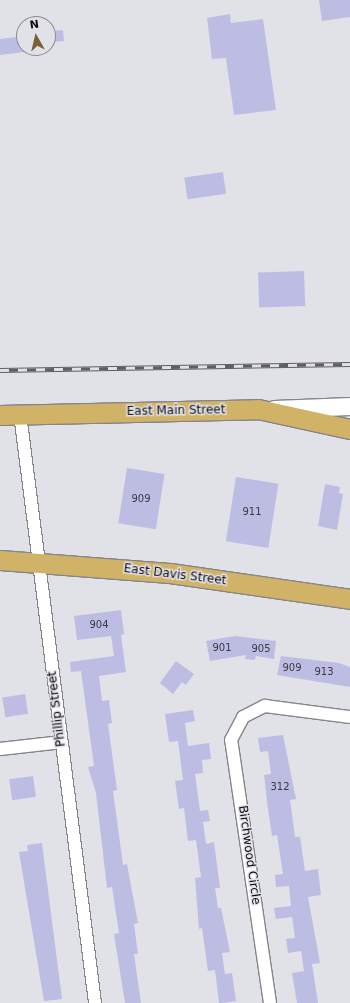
<!DOCTYPE html>
<html>
<head>
<meta charset="utf-8">
<style>
  body { margin:0 }
  #map { position:relative; width:350px; height:1003px; overflow:hidden; background:#e1e1e8; font-family:"DejaVu Sans",sans-serif }
  div>[style] { position:absolute }
  [style*='--x'] { left:calc(var(--x)*1px); top:calc(var(--y)*1px); width:calc(var(--w)*1px); rotate:calc(var(--a)*1deg) }
  .building>* { inset:0; background:#bdbde4; transform-origin:0 0 }
  .roads { filter:drop-shadow(1px 0 #84848a) drop-shadow(-1px 0 #84848a) drop-shadow(0 1px #84848a) drop-shadow(0 -1px #84848a) }
  .street>* { height:12px; margin:-6px; padding:0 6px; transform-origin:6px; border-radius:6px; background:#fff }
  .secondary>* { height:17px; margin:-8.5px; padding:0 8.5px; transform-origin:8.5px; border-radius:8.5px; background:#fff }
  .primary>* { height:19px; margin:-9.5px; padding:0 9.5px; transform-origin:9.5px; border-radius:9.5px; background:#d1b367 }
  .rail>* { height:4.5px; margin-top:-2.25px; transform-origin:0; background:repeating-linear-gradient(90deg,#e1e1e8 0 9px,#5f5f63 0 18px); box-sizing:border-box; border-block:1px solid #5f5f63 }
  span { translate:-50% -50%; white-space:nowrap; text-align:center; line-height:1.15; -webkit-text-stroke:3px #e1e1e8; paint-order:stroke }
  .number-label { font-size:10px; color:#393944 }
  .number-label span { -webkit-text-stroke-width:0 }
  .street-label { font-size:12px; color:#0d0d0f }
  .north { position:absolute; left:16px; top:16px; width:40px; height:40px; box-sizing:border-box; background:#e1e1e8; border:1px solid #8c8c91; border-radius:50%; rotate:352deg; font-size:11px; font-weight:700; line-height:16px; text-align:center; color:#0d0d0f }
  .north::after { content:''; display:block; margin:auto; width:14px; height:18px; background:#7a6032; clip-path:polygon(50% 0,100% 100%,50% 72%,0 100%) }
</style>
</head>
<body>
<div id="map">
  <div class="building">
    <i style="clip-path:polygon(319px 0,350px 0,350px 17px,322px 21px)"></i>
    <i style="clip-path:polygon(230px 14px,231px 23px,263px 19px,276px 110px,234px 115px,226px 58px,212px 59px,207px 18px)"></i>
    <i style="left:63px;top:30px;width:11px;height:15px;rotate:85deg"></i>
    <i style="clip-path:polygon(24px 36px,24px 52px,0 55px,0 39px)"></i>
    <i style="left:223px;top:172px;width:22px;height:39px;rotate:82deg"></i>
    <i style="left:304px;top:271px;width:35px;height:46px;rotate:88deg"></i>
    <i style="left:127px;top:468px;width:38px;height:56px;rotate:9deg"></i>
    <i style="left:236px;top:477px;width:43px;height:65px;rotate:9deg"></i>
    <i style="clip-path:polygon(325px 484px,340px 487px,339px 493px,343px 494px,337px 530px,318px 526px)"></i>
    <i style="clip-path:polygon(121px 610px,124px 634px,121px 635px,126px 672px,99px 676px,102px 701px,109px 700px,112px 723px,108px 724px,117px 790px,113px 791px,123px 865px,127px 864px,138px 923px,134px 924px,138px 954px,134px 954px,141px 1003px,125px 1003px,114px 934px,119px 933px,112px 887px,107px 888px,96px 793px,88px 767px,94px 766px,81px 671px,71px 672px,70px 662px,114px 656px,111px 636px,77px 640px,74px 616px)"></i>
    <i style="clip-path:polygon(235px 636px,276px 641px,274px 659px,256px 656px,255px 660px,245px 659px,246px 655px,210px 661px,206px 641px)"></i>
    <i style="clip-path:polygon(281px 656px,339px 663px,350px 667px,350px 687px,277px 675px)"></i>
    <i style="clip-path:polygon(176px 661px,194px 674px,186px 685px,182px 682px,173px 694px,160px 683px)"></i>
    <i style="left:25px;top:694px;width:20px;height:23px;rotate:81deg"></i>
    <i style="clip-path:polygon(193px 710px,195px 721px,185px 723px,188px 746px,209px 743px,211px 759px,202px 760px,203px 773px,195px 774px,200px 811px,208px 810px,210px 821px,203px 822px,206px 844px,214px 842px,220px 888px,215px 888px,218px 908px,221px 908px,230px 952px,222px 953px,225px 974px,232px 973px,236px 1001px,222px 1003px,219px 1003px,215px 970px,208px 971px,202px 928px,199px 929px,195px 878px,201px 877px,196px 840px,188px 841px,184px 808px,179px 809px,175px 781px,183px 780px,178px 741px,169px 742px,165px 714px)"></i>
    <i style="clip-path:polygon(283px 735px,296px 799px,290px 800px,295px 837px,300px 837px,305px 871px,318px 869px,321px 895px,308px 897px,320px 963px,312px 964px,318px 1003px,297px 1003px,292px 973px,304px 971px,301px 951px,288px 953px,286px 939px,295px 938px,292px 917px,276px 919px,274px 908px,291px 906px,289px 886px,276px 887px,275px 875px,283px 874px,277px 835px,272px 836px,268px 809px,264px 775px,271px 774px,268px 751px,260px 752px,258px 738px)"></i>
    <i style="left:33px;top:776px;width:21px;height:24px;rotate:82deg"></i>
    <i style="clip-path:polygon(42px 843px,62px 999px,44px 1001px,19px 852px,28px 851px,27px 845px)"></i>
  </div>
  <div class="roads">
    <div class="street">
      <i style="--x:20;--y:414;--w:594;--a:82.74"></i>
      <i style="--x:0;--y:749;--w:61;--a:-6.5"></i>
      <i style="--x:270;--y:1003;--w:266;--a:-98.4"></i>
      <i style="--x:231;--y:740;--w:26;--a:-62"></i>
      <i style="--x:243;--y:717;--w:25;--a:-27"></i>
      <i style="--x:265;--y:706;--w:86;--a:7.4"></i>
    </div>
    <div class="secondary">
      <i style="--x:274;--y:409;--w:76;--a:-2.3"></i>
    </div>
    <div class="primary">
      <i style="--x:0;--y:415;--w:258;--a:-1.3"></i>
      <i style="--x:258;--y:409;--w:94;--a:12.3"></i>
      <i style="--x:0;--y:560;--w:170;--a:4.4"></i>
      <i style="--x:170;--y:573;--w:182;--a:8.2"></i>
    </div>
  </div>
  <div class="rail">
    <i style="--x:0;--y:370;--w:350;--a:-1"></i>
  </div>
  <div class="number-label">
    <span style="left:141px;top:499px">909</span>
    <span style="left:252px;top:512px">911</span>
    <span style="left:99px;top:625px">904</span>
    <span style="left:222px;top:648px">901</span>
    <span style="left:261px;top:649px">905</span>
    <span style="left:292px;top:668px">909</span>
    <span style="left:324px;top:672px">913</span>
    <span style="left:280px;top:787px">312</span>
  </div>
  <div class="street-label">
    <span style="left:176px;top:411px;rotate:-1deg">East Main Street</span>
    <span style="left:175px;top:575px;rotate:7deg">East Davis Street</span>
    <span style="left:57px;top:709px;rotate:-97deg">Phillip Street</span>
    <span style="left:249px;top:855px;rotate:82deg">Birchwood Circle</span>
  </div>
  <div class="north">N</div>
</div>
</body>
</html>
